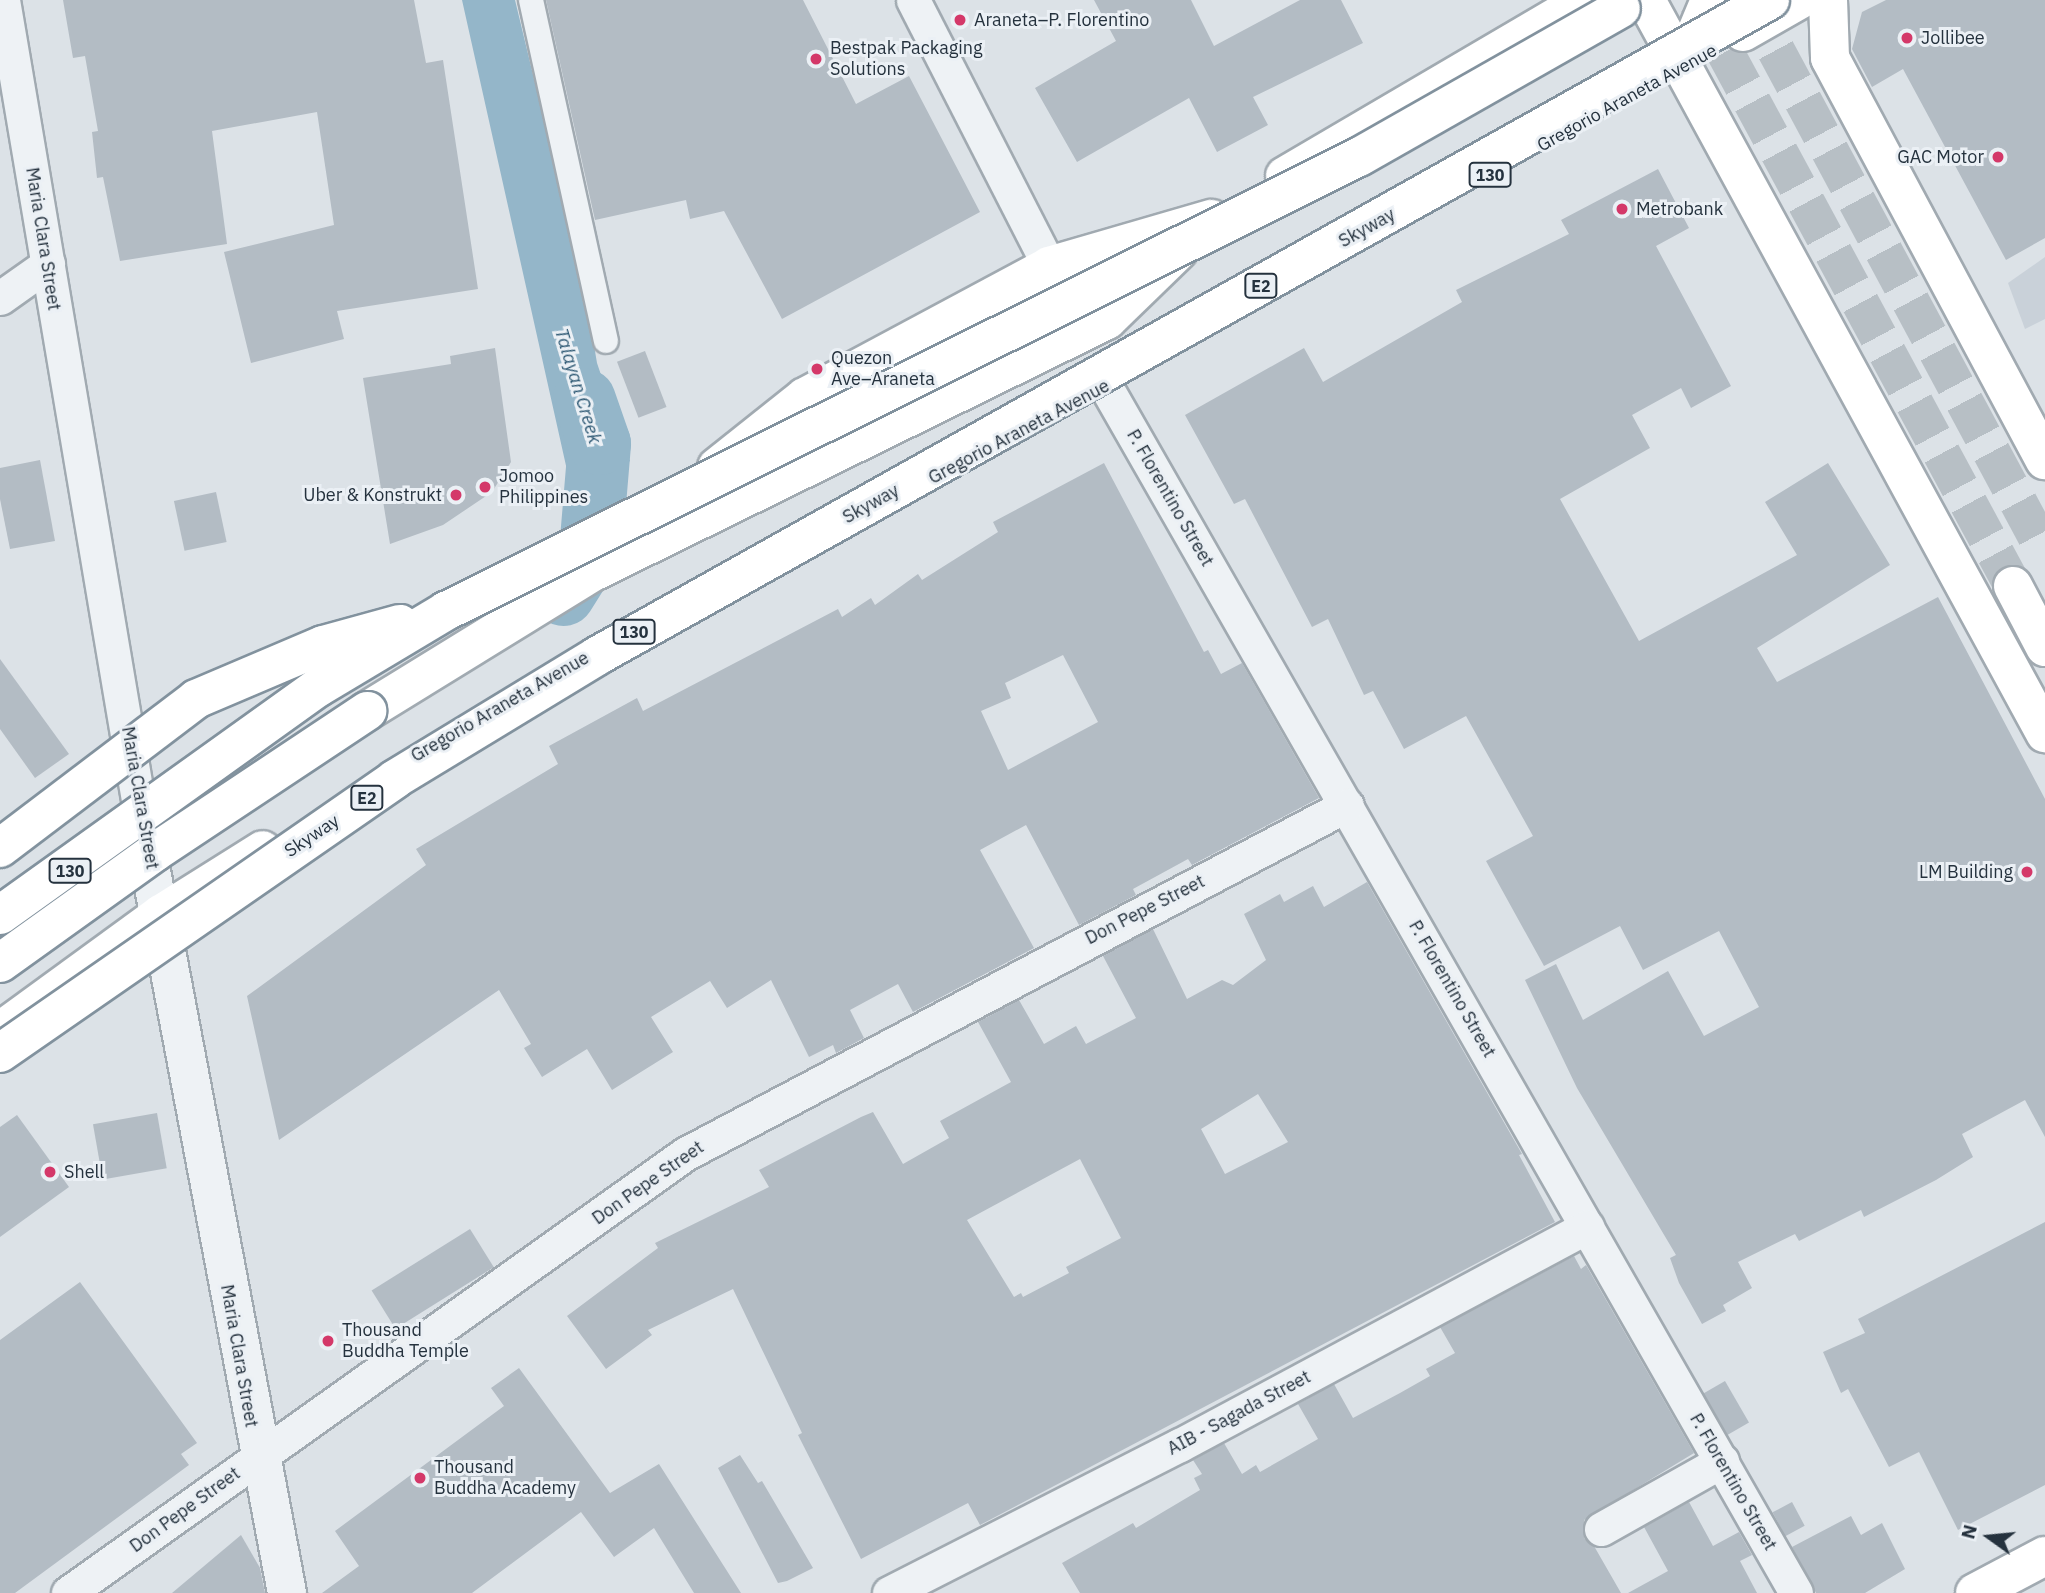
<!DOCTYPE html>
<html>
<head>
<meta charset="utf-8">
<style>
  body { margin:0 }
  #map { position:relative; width:2045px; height:1593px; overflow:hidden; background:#dce2e7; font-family:"IBM Plex Sans",sans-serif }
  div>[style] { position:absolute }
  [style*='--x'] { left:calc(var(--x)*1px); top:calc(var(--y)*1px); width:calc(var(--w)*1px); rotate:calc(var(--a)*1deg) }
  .built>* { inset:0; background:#c9d1d9 }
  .water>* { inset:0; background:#94b6c9 }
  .river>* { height:63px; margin:-31.5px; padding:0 31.5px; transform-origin:31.5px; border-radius:31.5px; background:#94b6c9 }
  .building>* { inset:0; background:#b3bcc4; transform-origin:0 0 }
  .primary-tunnel>* { height:38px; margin-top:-19px; transform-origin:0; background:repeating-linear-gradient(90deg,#b7bfc5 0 38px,transparent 0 57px) }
  .roads { filter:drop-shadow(2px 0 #a1aab1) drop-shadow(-2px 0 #a1aab1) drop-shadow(0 2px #a1aab1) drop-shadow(0 -2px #a1aab1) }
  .pedestrian>* { height:24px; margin:-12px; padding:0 12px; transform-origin:12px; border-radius:12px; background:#eef2f5 }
  .minor>* { height:33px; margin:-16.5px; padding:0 16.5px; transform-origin:16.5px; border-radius:16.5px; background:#eef2f5 }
  .tertiary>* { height:38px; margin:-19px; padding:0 19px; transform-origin:19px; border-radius:19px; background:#eef2f5 }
  .secondary>* { height:38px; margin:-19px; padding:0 19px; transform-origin:19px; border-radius:19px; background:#fff }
  .primary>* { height:38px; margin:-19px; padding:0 19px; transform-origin:19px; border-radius:19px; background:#fff }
  .motorway>* { height:38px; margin:-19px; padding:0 19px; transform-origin:19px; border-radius:19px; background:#fff }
  .bridges { filter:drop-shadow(2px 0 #82929e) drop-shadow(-2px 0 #82929e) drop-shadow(0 2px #82929e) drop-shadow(0 -2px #82929e) }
  .motorway-bridge>* { height:38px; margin:-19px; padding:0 19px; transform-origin:19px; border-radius:19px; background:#fff }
  .dots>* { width:19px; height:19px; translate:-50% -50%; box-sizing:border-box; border:4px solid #ebf0f5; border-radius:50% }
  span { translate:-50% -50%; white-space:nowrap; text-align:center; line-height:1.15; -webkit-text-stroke:6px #ebf0f5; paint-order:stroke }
  .shield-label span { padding:2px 5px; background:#ebf0f5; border:2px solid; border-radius:5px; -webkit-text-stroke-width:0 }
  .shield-label { font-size:16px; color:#25323e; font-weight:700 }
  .poi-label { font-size:18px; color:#25323e }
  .left { translate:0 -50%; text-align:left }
  .right { translate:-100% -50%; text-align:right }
  .street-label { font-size:18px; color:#25323e }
  .water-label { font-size:19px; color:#2d5873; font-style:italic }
  .north { position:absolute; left:1954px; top:1502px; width:70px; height:70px; -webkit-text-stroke:5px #ebf0f5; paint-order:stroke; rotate:285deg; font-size:19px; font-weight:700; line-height:28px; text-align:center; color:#25323e }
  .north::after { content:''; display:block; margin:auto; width:24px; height:32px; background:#25323e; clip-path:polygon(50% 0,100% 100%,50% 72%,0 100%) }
</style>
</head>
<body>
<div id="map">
  <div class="built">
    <i style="clip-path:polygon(2045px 257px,2045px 319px,2025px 329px,2008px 283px)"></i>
  </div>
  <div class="water">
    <i style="clip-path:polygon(462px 0,515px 0,584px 286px,597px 363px,630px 461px,573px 497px)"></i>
  </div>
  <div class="river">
    <i style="--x:563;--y:594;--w:51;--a:-57.9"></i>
    <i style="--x:590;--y:551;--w:108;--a:-85.2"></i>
    <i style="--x:599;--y:443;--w:46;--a:-109.2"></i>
  </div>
  <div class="building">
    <i style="clip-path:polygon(63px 0,414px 0,426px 63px,443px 60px,478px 289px,337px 311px,344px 339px,251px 363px,224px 252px,334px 225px,317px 112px,212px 131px,227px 244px,120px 261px,103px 177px,97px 178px,92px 132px,98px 131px,85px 56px,73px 58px)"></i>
    <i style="clip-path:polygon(546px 0,803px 0,856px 104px,909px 76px,980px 212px,782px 319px,724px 211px,690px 219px,686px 200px,595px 220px)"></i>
    <i style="clip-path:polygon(1094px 0,1191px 0,1214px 46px,1300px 0,1341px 0,1363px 43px,1253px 97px,1268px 125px,1217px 152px,1189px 98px,1077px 162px,1035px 88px,1116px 41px)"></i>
    <i style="clip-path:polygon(1886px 0,2045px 0,2045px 238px,2006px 260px,1903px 69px,1872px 87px,1852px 49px,1862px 12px)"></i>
    <i style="clip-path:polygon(1658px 169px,1689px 228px,1656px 246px,1731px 386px,1691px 408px,1681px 388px,1632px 415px,1650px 448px,1560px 499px,1639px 641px,1797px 555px,1765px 502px,1828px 463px,1890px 565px,1757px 648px,1777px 682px,1938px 597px,2045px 799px,2045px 1137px,2025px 1100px,1962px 1134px,1973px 1157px,1936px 1180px,1864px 1217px,1861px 1210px,1799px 1241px,1795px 1234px,1738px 1262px,1752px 1288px,1723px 1305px,1726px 1311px,1702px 1324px,1679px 1283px,1670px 1258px,1676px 1255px,1577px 1088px,1525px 980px,1556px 964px,1583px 1020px,1668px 971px,1704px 1036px,1759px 1007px,1719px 931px,1643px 970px,1620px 926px,1544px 966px,1486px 861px,1533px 836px,1466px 716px,1404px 749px,1373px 691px,1364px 695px,1328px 619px,1312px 627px,1245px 499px,1234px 504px,1185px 415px,1304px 348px,1323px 382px,1462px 302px,1456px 290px,1569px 234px,1561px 220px)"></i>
    <i style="clip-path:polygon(495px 348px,511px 462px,492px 492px,443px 525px,390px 544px,363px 378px,451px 364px,450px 356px)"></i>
    <i style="left:645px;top:351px;width:60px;height:30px;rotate:69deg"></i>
    <i style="clip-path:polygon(40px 460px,55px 541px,10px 549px,0 499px,0 468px)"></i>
    <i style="clip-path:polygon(evenodd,1104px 463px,1204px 652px,1208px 650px,1221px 674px,1242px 663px,1319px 798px,1192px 865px,1188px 859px,1133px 889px,1136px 895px,1079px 925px,1026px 825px,980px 850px,1034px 948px,913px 1012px,898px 984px,850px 1010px,864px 1038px,836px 1053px,833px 1045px,809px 1057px,771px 980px,727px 1008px,710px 981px,651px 1017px,673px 1052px,612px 1090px,587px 1049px,542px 1077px,524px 1048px,531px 1044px,499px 990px,279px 1140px,247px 996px,426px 865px,416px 849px,558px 764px,549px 746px,637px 698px,643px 711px,838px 609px,842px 617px,871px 598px,875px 605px,918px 574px,922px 580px,998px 532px,993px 522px,1104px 463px,1063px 655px,1098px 722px,1008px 770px,981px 711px,1011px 698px,1005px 683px,1063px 655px)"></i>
    <i style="left:216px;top:492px;width:51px;height:43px;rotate:78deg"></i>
    <i style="clip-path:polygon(0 659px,69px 754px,35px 778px,0 729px)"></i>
    <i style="clip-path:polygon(evenodd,1367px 882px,1522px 1154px,1519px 1155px,1555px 1222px,980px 1525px,968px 1503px,861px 1559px,798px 1435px,802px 1433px,733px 1289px,648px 1330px,652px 1335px,606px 1369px,567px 1316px,658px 1248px,655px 1243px,769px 1187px,759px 1170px,861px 1117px,873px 1112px,903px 1164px,949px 1138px,940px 1121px,1011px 1082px,978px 1022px,1019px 1000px,1044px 1044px,1076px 1026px,1086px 1044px,1136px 1018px,1103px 956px,1153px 929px,1187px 999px,1222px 980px,1233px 985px,1266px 960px,1244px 914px,1280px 894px,1284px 902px,1313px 886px,1324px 907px,1367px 882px,1258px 1094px,1288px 1142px,1225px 1174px,1201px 1129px,1258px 1094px,1367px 882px,1080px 1159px,1121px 1238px,1066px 1267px,1069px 1273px,1023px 1297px,1021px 1293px,1014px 1297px,967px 1220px,1080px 1159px)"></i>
    <i style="left:157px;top:1113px;width:56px;height:65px;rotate:80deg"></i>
    <i style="clip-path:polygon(17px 1115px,69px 1187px,0 1237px,0 1127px)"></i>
    <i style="clip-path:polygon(2045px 1222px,2045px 1485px,1958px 1530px,1919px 1452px,1889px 1467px,1848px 1389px,1841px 1393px,1823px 1352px,1865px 1333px,1858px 1319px)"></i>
    <i style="left:470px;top:1229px;width:45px;height:116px;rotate:58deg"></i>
    <i style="clip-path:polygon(1574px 1256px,1581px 1269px,1586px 1265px,1694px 1453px,1584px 1520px,1584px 1538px,1594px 1546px,1621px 1593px,1080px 1593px,1062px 1563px,1133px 1523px,1136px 1528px,1200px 1490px,1194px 1478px,1202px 1474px,1193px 1460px,1224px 1443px,1242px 1474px,1256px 1465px,1260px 1472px,1318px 1439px,1298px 1404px,1334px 1384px,1353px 1418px,1400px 1393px,1430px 1376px,1426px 1369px,1455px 1353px,1440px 1327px)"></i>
    <i style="clip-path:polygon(80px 1282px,197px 1443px,181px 1454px,189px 1465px,15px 1593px,0 1593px,0 1340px)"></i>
    <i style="clip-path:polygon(519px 1368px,610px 1493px,659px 1464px,741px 1593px,694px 1593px,654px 1528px,614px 1557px,581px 1512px,472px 1593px,322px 1593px,359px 1566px,335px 1531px,504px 1406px,491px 1388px)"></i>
    <i style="left:1725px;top:1381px;width:48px;height:25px;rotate:60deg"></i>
    <i style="clip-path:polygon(740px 1455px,758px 1483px,762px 1481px,813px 1568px,787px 1581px,778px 1583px,718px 1468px)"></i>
    <i style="clip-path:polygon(1689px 1502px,1713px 1546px,1739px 1532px,1752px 1555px,1740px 1561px,1757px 1593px,1628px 1593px,1668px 1571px,1644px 1527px)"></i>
    <i style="left:1792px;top:1502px;width:27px;height:22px;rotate:62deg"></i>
    <i style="clip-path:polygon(1851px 1516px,1861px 1535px,1882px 1523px,1905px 1569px,1865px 1593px,1816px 1593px,1792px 1547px)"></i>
    <i style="clip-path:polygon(241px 1535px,260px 1568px,265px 1593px,172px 1593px)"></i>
  </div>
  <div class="primary-tunnel">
    <i style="--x:1749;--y:0;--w:626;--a:61.8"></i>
    <i style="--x:1698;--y:2;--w:664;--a:61.66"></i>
  </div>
  <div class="roads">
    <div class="pedestrian">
      <i style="--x:531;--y:0;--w:349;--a:77.6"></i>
    </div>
    <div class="minor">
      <i style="--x:3;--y:0;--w:830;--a:80.42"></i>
      <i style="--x:913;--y:0;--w:299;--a:62.9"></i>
      <i style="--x:0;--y:298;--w:59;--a:-35.3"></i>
      <i style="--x:1106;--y:387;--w:1389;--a:60.22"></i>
      <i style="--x:1601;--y:1529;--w:139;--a:-29.3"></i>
      <i style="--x:68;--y:1593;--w:757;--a:-35.43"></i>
      <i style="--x:685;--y:1154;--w:748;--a:-27.8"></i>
      <i style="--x:889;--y:1593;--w:326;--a:-27"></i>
      <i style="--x:1180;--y:1445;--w:462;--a:-28.2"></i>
    </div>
    <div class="tertiary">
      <i style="--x:141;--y:818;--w:789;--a:79.33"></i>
    </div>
    <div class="secondary">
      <i style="--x:1975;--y:1593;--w:79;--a:-27.9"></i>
    </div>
    <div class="primary">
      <i style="--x:1646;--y:0;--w:835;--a:61.44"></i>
      <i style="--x:1828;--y:0;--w:58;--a:88"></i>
      <i style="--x:1830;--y:58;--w:456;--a:61.9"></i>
      <i style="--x:1743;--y:32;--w:64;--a:-29.7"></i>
      <i style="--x:1684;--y:62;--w:67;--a:-67.2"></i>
      <i style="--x:1285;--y:176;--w:348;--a:-30.4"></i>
      <i style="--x:717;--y:467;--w:112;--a:-38.5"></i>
      <i style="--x:805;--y:397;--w:277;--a:-28.2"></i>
      <i style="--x:1049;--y:266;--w:169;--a:-16.2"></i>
      <i style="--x:2013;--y:586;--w:69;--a:62.3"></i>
      <i style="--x:10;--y:1024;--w:187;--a:-36.1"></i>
      <i style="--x:161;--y:914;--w:120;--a:-32.1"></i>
    </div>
    <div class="motorway">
      <i style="--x:367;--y:711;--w:265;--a:-31.6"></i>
      <i style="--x:593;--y:572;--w:572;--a:-26.12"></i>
      <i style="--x:1107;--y:320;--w:100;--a:-44.2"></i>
    </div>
  </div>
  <div class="bridges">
    <div class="motorway-bridge">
      <i style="--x:0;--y:848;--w:246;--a:-37.2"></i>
      <i style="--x:196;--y:699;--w:138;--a:-23"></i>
      <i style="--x:323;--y:645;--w:80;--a:-15.3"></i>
      <i style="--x:0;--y:915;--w:392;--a:-35.6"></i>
      <i style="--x:319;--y:687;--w:148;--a:-30.9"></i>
      <i style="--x:446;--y:611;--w:1020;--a:-26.44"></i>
      <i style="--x:1359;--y:157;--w:301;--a:-29.6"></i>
      <i style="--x:0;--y:963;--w:191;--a:-35.6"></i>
      <i style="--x:155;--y:852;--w:255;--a:-33.6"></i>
      <i style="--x:0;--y:1053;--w:481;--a:-34.7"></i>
      <i style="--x:395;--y:779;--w:237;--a:-31.3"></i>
      <i style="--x:597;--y:656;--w:1344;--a:-29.22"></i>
    </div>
  </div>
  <div class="dots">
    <i style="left:960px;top:20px;background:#d43869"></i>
    <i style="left:1907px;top:38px;background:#d43869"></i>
    <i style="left:816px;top:59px;background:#d43869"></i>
    <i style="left:1998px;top:157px;background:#d43869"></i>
    <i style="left:1622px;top:209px;background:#d43869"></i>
    <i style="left:817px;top:369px;background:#d43869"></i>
    <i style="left:485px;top:487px;background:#d43869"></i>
    <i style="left:456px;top:495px;background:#d43869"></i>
    <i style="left:2027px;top:872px;background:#d43869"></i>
    <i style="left:50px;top:1172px;background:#d43869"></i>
    <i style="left:328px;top:1341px;background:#d43869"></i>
    <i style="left:420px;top:1478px;background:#d43869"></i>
  </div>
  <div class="shield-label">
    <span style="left:1490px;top:175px">130</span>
    <span style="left:1261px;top:286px">E2</span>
    <span style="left:634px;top:632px">130</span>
    <span style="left:367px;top:798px">E2</span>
    <span style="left:70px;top:871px">130</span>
  </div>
  <div class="poi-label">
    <span class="left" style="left:974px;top:20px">Araneta–P. Florentino</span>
    <span class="left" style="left:1921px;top:38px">Jollibee</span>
    <span class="left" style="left:830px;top:59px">Bestpak Packaging<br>Solutions</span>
    <span class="right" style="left:1984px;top:157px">GAC Motor</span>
    <span class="left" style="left:1636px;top:209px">Metrobank</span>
    <span class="left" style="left:831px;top:369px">Quezon<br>Ave–Araneta</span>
    <span class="left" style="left:499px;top:487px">Jomoo<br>Philippines</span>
    <span class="right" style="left:442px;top:495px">Uber &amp; Konstrukt</span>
    <span class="right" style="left:2013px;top:872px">LM Building</span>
    <span class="left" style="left:64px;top:1172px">Shell</span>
    <span class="left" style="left:342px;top:1341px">Thousand<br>Buddha Temple</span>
    <span class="left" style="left:434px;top:1478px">Thousand<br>Buddha Academy</span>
  </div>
  <div class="street-label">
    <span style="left:1627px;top:98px;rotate:-29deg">Gregorio Araneta Avenue</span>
    <span style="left:1367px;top:228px;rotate:-29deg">Skyway</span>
    <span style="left:43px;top:239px;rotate:81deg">Maria Clara Street</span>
    <span style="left:1019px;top:432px;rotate:-28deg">Gregorio Araneta Avenue</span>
    <span style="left:1170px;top:498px;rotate:60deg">P. Florentino Street</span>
    <span style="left:871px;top:504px;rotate:-29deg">Skyway</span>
    <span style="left:500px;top:707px;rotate:-30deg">Gregorio Araneta Avenue</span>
    <span style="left:140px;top:798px;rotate:80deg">Maria Clara Street</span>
    <span style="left:312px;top:836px;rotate:-34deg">Skyway</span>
    <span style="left:1145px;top:910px;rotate:-27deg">Don Pepe Street</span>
    <span style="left:1452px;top:989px;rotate:60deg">P. Florentino Street</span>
    <span style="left:648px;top:1183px;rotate:-35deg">Don Pepe Street</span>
    <span style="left:239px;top:1356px;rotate:80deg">Maria Clara Street</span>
    <span style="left:1239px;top:1413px;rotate:-28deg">AIB - Sagada Street</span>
    <span style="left:1733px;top:1482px;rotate:60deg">P. Florentino Street</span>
    <span style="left:185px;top:1510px;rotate:-36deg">Don Pepe Street</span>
  </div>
  <div class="water-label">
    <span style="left:578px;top:386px;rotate:73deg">Talayan Creek</span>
  </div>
  <div class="north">N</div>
</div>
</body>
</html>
